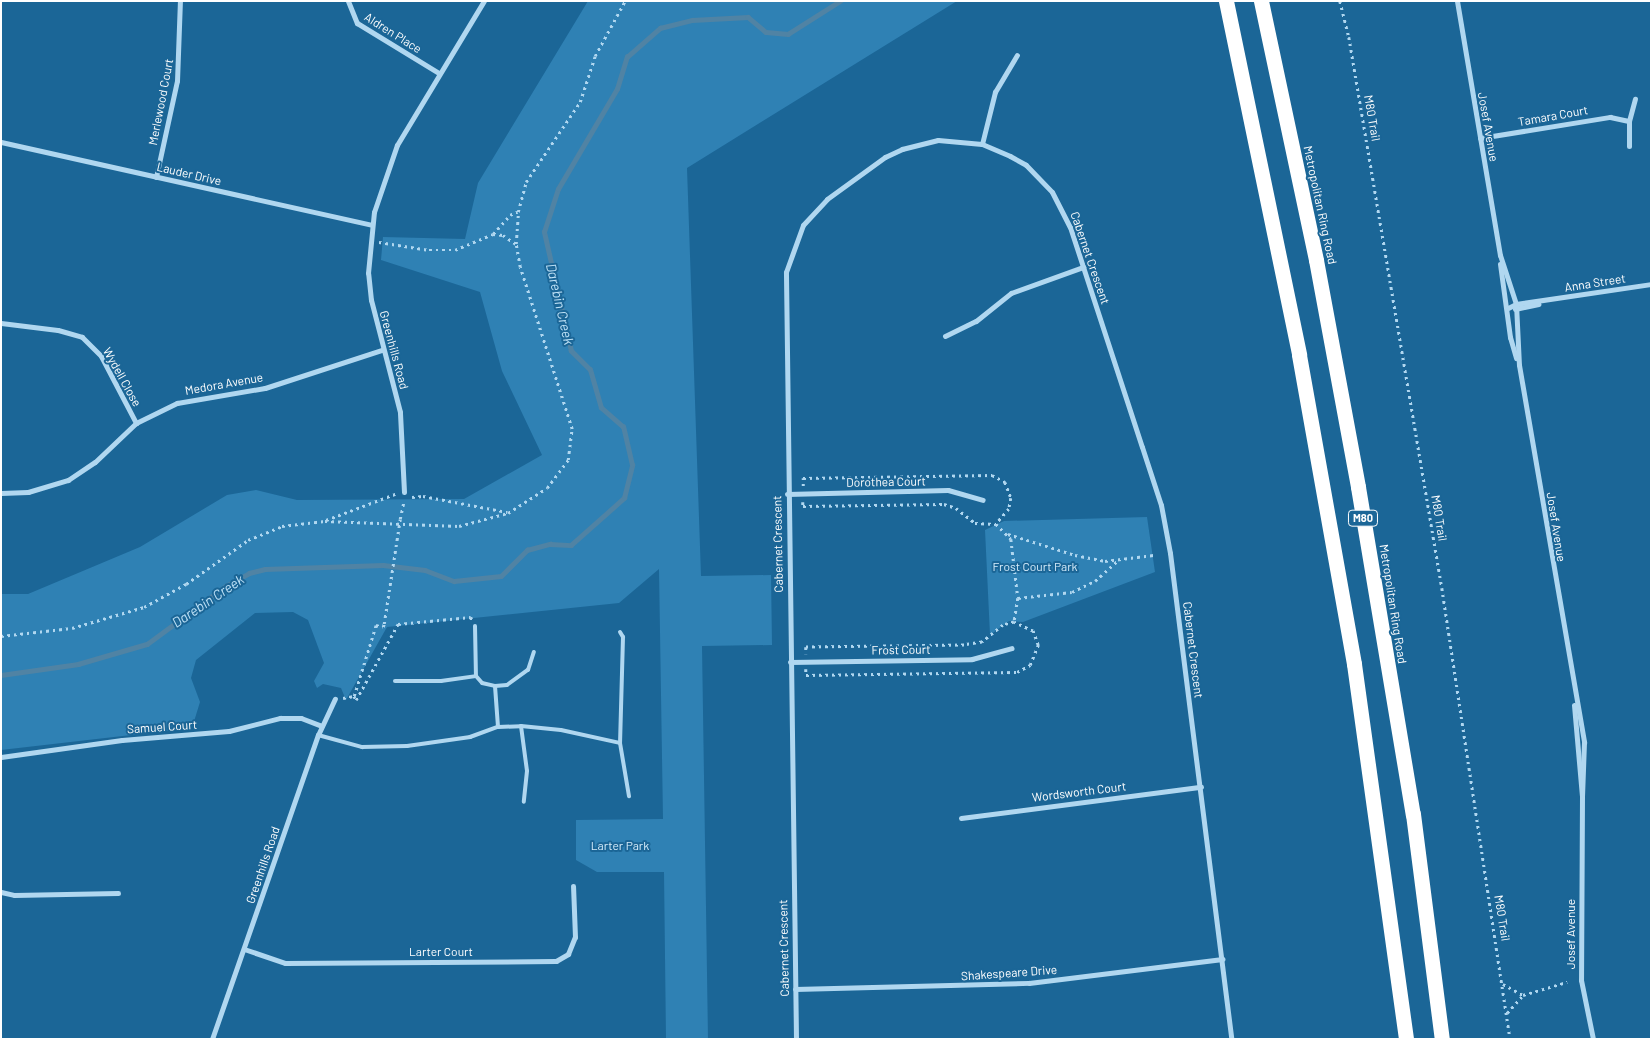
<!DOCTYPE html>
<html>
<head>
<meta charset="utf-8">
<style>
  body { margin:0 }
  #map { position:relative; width:1652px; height:1040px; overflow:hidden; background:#1b6697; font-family:Barlow,sans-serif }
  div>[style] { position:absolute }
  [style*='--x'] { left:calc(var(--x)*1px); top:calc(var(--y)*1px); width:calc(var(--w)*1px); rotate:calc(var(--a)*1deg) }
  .green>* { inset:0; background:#2f81b4 }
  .stream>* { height:4.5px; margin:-2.25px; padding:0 2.25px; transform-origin:2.25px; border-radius:2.25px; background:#5083a4 }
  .path>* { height:2.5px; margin-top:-1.25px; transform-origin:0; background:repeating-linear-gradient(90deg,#b0d7f0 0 2.5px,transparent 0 6.5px) }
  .lane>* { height:4px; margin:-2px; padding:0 2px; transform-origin:2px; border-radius:2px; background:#b0d7f0 }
  .street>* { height:5px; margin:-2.5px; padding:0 2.5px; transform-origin:2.5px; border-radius:2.5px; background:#b0d7f0 }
  .highway>* { height:15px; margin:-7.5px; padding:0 7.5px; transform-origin:7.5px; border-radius:7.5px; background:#fff }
  .path-bridge>* { height:2.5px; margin-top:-1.25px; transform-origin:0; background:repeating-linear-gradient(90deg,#b0d7f0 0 2.5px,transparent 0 6.5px) }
  span { translate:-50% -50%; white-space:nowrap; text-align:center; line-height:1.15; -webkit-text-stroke:4px #1b6697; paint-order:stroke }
  .shield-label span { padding:1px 4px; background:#1b6697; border:1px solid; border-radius:4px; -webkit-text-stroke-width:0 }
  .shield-label { font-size:11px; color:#fff; font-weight:700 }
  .street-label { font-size:12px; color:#fff }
  .park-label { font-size:12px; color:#d7edfb }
  .water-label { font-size:14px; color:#bfe2f7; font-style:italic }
  .frame { position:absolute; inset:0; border:2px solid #fff; pointer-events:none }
</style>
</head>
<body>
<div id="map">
  <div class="green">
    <i style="clip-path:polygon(588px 1px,957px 1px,687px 168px,701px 576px,771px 575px,772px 645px,702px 646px,708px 1039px,666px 1039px,664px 872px,597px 872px,576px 860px,576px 820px,663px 819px,659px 569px,619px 603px,387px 627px,346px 700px,341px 688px,323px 684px,317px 688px,314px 681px,324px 663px,308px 620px,293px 612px,255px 613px,196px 660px,191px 678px,200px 702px,192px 728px,1px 750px,1px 594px,28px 594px,140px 547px,227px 495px,256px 490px,297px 500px,464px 499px,542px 455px,502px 371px,480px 292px,381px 260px,383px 237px,465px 239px,478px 183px)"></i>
    <i style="clip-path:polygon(1147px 517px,1155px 572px,1023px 622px,1009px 621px,990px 635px,985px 530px,1004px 521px)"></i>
  </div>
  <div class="stream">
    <i style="--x:1;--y:675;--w:78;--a:-8.1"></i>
    <i style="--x:78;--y:664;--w:72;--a:-16.2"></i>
    <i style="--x:147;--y:644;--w:98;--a:-36.3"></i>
    <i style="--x:226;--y:586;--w:26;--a:-29"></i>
    <i style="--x:249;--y:573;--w:16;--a:-14"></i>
    <i style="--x:265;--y:569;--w:118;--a:-1.9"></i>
    <i style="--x:383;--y:565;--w:42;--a:6.8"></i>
    <i style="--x:425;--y:570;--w:31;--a:21"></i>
    <i style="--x:454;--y:581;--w:47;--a:-6.1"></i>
    <i style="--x:501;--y:576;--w:37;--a:-45"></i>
    <i style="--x:527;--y:550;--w:24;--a:-15"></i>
    <i style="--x:550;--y:544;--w:21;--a:3"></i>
    <i style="--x:571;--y:545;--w:71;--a:-41.6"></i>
    <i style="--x:624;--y:498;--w:34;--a:-76"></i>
    <i style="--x:632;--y:465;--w:39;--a:-103"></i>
    <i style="--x:623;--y:427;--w:29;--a:-139"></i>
    <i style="--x:601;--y:408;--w:40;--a:-106"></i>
    <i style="--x:590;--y:370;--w:27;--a:-135"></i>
    <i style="--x:571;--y:351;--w:122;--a:-102.8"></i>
    <i style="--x:544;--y:232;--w:45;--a:-72"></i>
    <i style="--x:558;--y:189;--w:116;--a:-59.5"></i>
    <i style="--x:617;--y:89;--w:34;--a:-73"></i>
    <i style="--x:627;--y:57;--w:44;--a:-41.3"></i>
    <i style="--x:660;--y:28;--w:33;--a:-14"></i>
    <i style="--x:692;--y:20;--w:56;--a:-3.1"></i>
    <i style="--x:748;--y:17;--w:23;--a:40"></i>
    <i style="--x:766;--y:32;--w:22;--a:5"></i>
    <i style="--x:788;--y:34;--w:62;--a:-32.4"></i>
  </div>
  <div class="path">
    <i style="--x:1340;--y:1;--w:37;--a:76"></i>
    <i style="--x:1349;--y:37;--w:559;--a:80.42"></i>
    <i style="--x:1442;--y:588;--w:456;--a:81.4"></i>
    <i style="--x:493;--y:234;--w:10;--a:6"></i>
    <i style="--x:503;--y:235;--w:16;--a:35"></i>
    <i style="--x:379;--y:242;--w:51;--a:9.1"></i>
    <i style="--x:429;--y:250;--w:26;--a:0"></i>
    <i style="--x:455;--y:250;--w:41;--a:-22.8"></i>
    <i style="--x:493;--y:234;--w:25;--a:-48"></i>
    <i style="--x:510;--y:215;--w:8;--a:-23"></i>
    <i style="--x:803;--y:486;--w:8;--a:-90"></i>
    <i style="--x:803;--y:478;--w:189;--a:-0.9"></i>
    <i style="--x:992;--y:475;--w:15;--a:28"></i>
    <i style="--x:1005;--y:482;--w:17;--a:69"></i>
    <i style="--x:1011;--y:498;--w:11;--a:100"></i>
    <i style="--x:1009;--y:509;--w:20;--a:131"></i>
    <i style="--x:412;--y:497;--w:11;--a:-5"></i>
    <i style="--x:423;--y:496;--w:86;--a:10.8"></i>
    <i style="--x:803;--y:502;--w:4;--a:90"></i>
    <i style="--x:803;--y:506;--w:141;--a:-0.8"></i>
    <i style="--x:944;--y:504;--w:13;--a:18"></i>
    <i style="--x:956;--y:508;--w:24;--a:38"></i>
    <i style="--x:975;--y:523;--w:21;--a:3"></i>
    <i style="--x:996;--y:524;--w:21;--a:45"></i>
    <i style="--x:1011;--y:539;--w:59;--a:83.2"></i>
    <i style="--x:1018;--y:598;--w:24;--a:99"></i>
    <i style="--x:1014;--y:622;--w:11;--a:165"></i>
    <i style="--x:1003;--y:625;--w:27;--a:141"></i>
    <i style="--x:982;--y:642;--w:18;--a:171"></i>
    <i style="--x:964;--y:645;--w:158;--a:179.3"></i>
    <i style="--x:806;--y:647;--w:7;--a:90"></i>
    <i style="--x:400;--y:519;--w:19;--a:-78"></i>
    <i style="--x:326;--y:520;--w:74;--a:-20.6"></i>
    <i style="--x:1008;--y:534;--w:70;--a:17.4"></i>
    <i style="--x:1075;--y:555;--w:31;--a:11"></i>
    <i style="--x:1105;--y:561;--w:49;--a:-7"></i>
    <i style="--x:1018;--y:598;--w:54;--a:-6.3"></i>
    <i style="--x:1072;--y:592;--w:25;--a:-26"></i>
    <i style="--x:1095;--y:581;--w:30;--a:-42"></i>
    <i style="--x:1;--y:636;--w:71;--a:-6.4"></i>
    <i style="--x:72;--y:628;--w:75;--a:-16.3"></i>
    <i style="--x:144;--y:607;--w:48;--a:-28.7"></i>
    <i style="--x:186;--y:584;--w:76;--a:-35.4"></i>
    <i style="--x:248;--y:540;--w:37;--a:-22"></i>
    <i style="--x:282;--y:526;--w:43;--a:-6.6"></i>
    <i style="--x:325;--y:521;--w:134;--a:2.1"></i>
    <i style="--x:459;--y:526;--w:51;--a:-14.9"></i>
    <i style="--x:508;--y:513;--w:46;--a:-32.7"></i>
    <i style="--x:547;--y:488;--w:35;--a:-53"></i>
    <i style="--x:568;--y:460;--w:31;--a:-83"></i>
    <i style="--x:572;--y:429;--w:170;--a:-107.8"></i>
    <i style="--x:520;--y:267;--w:23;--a:-100"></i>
    <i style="--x:516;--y:244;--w:32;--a:-86"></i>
    <i style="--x:518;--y:212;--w:31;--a:-75"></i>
    <i style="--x:526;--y:182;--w:97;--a:-56"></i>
    <i style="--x:580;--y:102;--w:48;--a:-71.9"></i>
    <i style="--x:595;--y:56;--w:63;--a:-61.4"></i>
    <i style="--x:806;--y:669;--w:6;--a:90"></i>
    <i style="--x:806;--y:675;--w:211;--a:-0.8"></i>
    <i style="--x:1017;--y:672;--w:15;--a:-28"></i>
    <i style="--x:1030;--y:665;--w:22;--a:-68"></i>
    <i style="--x:1038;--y:645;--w:15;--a:-110"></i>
    <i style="--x:1033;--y:631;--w:21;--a:-155"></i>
    <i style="--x:354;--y:696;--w:4;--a:63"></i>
    <i style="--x:356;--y:700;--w:87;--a:-61.1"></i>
    <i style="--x:398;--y:624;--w:73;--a:-5.5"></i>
    <i style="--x:471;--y:617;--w:3;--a:72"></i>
    <i style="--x:343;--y:698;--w:11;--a:-10"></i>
    <i style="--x:354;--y:696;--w:74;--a:-72.8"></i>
    <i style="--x:376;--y:625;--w:7;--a:16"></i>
    <i style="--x:383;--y:627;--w:3;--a:-72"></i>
    <i style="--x:1503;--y:984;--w:23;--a:29"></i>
    <i style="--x:1507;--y:1013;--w:24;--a:-48"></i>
    <i style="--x:1523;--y:995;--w:46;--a:-16.5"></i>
  </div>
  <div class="lane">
    <i style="--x:475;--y:626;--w:50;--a:88.9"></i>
    <i style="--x:476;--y:676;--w:9;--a:49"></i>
    <i style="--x:482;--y:683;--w:13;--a:13"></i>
    <i style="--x:495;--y:686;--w:41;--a:85.8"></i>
    <i style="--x:620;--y:632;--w:6;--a:59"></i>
    <i style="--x:623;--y:637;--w:106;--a:91.6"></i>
    <i style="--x:620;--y:743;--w:54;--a:80.4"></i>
    <i style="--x:395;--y:681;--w:46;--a:0"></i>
    <i style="--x:441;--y:681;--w:35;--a:-8"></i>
    <i style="--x:495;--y:686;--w:12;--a:-5"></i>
    <i style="--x:507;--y:685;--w:26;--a:-36"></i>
    <i style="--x:528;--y:670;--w:19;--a:-72"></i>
    <i style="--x:521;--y:726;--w:45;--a:82.4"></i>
    <i style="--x:527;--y:771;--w:31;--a:96"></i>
    <i style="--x:318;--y:735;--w:46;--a:15.3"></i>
    <i style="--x:362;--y:747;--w:45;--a:-1.3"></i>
    <i style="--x:407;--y:746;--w:64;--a:-8.1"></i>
    <i style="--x:470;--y:737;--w:30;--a:-20"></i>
    <i style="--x:498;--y:727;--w:23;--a:-2"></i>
    <i style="--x:521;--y:726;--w:40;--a:5.7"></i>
    <i style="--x:561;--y:730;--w:60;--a:12.4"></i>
  </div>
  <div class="street">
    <i style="--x:348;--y:1;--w:24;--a:68"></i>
    <i style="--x:357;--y:23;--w:96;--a:31.4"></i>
    <i style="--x:1457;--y:1;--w:258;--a:80.4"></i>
    <i style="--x:1500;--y:255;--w:52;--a:71.9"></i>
    <i style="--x:1516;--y:304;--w:61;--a:87.2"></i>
    <i style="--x:1519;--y:365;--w:383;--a:80.2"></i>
    <i style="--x:1584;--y:742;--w:55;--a:92.1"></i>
    <i style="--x:1480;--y:138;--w:132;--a:-9.2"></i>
    <i style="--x:1610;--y:117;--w:19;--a:12"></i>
    <i style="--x:1;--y:142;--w:380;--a:12.6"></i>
    <i style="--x:982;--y:144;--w:54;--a:-76"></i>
    <i style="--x:995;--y:92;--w:43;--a:-59.3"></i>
    <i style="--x:1629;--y:146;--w:25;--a:-90"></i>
    <i style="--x:1629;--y:121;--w:23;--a:-75"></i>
    <i style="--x:156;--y:177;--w:98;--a:-77.7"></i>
    <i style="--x:177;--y:81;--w:80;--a:-87.9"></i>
    <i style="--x:1500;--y:264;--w:74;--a:82.2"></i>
    <i style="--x:1510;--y:337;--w:22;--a:74"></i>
    <i style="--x:1508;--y:308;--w:9;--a:-27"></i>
    <i style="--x:1516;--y:304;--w:136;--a:-8.4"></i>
    <i style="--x:1515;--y:309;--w:24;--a:-12"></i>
    <i style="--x:1;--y:323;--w:57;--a:7"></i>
    <i style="--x:58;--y:330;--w:25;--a:16"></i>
    <i style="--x:82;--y:337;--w:27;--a:45"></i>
    <i style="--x:101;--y:356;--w:76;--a:62.4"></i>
    <i style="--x:945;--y:336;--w:34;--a:-26"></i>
    <i style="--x:976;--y:321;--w:45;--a:-38.7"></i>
    <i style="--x:1011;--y:293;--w:77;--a:-19.9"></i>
    <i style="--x:404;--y:492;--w:80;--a:-92.9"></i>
    <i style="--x:400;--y:412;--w:116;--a:-104.5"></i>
    <i style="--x:371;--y:300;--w:27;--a:-96"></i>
    <i style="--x:368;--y:273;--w:61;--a:-84.4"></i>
    <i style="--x:374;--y:212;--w:71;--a:-71.1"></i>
    <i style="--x:397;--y:145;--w:168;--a:-58.9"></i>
    <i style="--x:1;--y:493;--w:27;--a:-2"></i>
    <i style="--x:28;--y:492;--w:42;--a:-16.7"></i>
    <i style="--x:68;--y:480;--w:32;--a:-34"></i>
    <i style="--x:95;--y:462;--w:57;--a:-43.6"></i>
    <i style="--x:136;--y:423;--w:46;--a:-26"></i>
    <i style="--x:177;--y:403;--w:89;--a:-9.7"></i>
    <i style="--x:265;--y:388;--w:123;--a:-18"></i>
    <i style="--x:787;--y:494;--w:161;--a:-1.4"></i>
    <i style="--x:948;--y:490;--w:36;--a:16"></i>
    <i style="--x:790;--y:662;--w:182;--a:-0.9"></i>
    <i style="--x:972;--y:659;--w:41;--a:-15.4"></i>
    <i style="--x:1574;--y:705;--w:92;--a:85"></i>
    <i style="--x:1582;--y:797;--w:183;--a:90.3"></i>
    <i style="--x:1581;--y:980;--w:60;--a:78.5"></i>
    <i style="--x:1;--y:757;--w:122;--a:-8"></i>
    <i style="--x:122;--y:740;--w:107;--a:-4.8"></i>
    <i style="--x:229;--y:731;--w:53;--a:-14.3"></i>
    <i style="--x:280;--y:718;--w:21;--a:0"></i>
    <i style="--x:301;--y:718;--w:22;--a:21"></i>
    <i style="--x:961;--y:818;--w:242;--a:-7.4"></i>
    <i style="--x:1;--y:892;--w:13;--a:13"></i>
    <i style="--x:14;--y:895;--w:104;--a:-1.1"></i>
    <i style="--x:244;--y:949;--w:43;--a:18.9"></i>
    <i style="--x:285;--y:963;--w:271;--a:-0.4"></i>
    <i style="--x:556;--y:961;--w:14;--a:-30"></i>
    <i style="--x:568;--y:954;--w:18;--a:-68"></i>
    <i style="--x:575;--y:937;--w:51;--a:-92.2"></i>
    <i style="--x:795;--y:989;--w:234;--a:-1.5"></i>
    <i style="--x:1029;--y:983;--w:195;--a:-7.1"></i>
    <i style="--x:212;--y:1039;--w:322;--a:-70.8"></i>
    <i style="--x:318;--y:735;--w:40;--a:-65"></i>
    <i style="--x:796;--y:1039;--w:767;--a:-90.75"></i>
    <i style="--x:786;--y:272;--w:50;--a:-70.1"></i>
    <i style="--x:803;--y:225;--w:35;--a:-47"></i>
    <i style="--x:827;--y:199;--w:72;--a:-35.9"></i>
    <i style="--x:885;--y:157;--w:19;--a:-25"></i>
    <i style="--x:902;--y:149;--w:37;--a:-14"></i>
    <i style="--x:938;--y:140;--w:44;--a:5.2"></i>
    <i style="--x:982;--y:144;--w:30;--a:23"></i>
    <i style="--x:1010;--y:156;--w:18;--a:29"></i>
    <i style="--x:1026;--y:165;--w:37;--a:46"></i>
    <i style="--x:1052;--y:192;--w:39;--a:63"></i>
    <i style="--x:1070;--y:227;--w:231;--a:71.9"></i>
    <i style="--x:1142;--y:447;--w:61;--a:71.9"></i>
    <i style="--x:1161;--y:505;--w:49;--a:79.4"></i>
    <i style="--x:1170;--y:553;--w:490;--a:82.8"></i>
  </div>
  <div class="highway">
    <i style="--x:1226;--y:1;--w:361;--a:78.3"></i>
    <i style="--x:1299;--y:355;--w:314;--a:79.9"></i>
    <i style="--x:1354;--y:664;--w:379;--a:82.1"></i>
    <i style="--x:1261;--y:1;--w:265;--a:78"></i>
    <i style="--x:1316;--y:260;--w:231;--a:79.5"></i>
    <i style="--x:1358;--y:487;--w:332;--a:80.5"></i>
    <i style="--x:1413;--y:814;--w:227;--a:82.7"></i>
  </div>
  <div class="path-bridge">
    <i style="--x:384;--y:624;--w:106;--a:-81.3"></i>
  </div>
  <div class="shield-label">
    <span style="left:1363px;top:518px">M80</span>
  </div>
  <div class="street-label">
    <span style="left:393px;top:33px;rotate:32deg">Aldren Place</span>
    <span style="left:161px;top:102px;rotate:-79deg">Merlewood Court</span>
    <span style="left:1553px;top:116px;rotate:-10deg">Tamara Court</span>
    <span style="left:1372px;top:118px;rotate:80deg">M80 Trail</span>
    <span style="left:1488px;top:127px;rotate:80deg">Josef Avenue</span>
    <span style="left:189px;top:174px;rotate:13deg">Lauder Drive</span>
    <span style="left:1320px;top:205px;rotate:78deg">Metropolitan Ring Road</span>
    <span style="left:1090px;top:258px;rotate:71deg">Cabernet Crescent</span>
    <span style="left:1595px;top:283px;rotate:-9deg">Anna Street</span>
    <span style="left:394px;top:350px;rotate:75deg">Greenhills Road</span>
    <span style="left:122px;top:377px;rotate:61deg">Wydell Close</span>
    <span style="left:224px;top:384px;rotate:-10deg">Medora Avenue</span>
    <span style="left:886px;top:482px;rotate:-1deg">Dorothea Court</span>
    <span style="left:1439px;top:518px;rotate:81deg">M80 Trail</span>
    <span style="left:1556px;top:527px;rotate:81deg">Josef Avenue</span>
    <span style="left:778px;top:544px;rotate:-91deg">Cabernet Crescent</span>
    <span style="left:1393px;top:604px;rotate:81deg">Metropolitan Ring Road</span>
    <span style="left:901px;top:650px;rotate:-1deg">Frost Court</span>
    <span style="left:1193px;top:650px;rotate:83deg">Cabernet Crescent</span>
    <span style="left:162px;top:727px;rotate:-4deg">Samuel Court</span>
    <span style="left:1079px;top:792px;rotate:-7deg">Wordsworth Court</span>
    <span style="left:263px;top:865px;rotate:-71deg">Greenhills Road</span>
    <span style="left:1502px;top:918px;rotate:81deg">M80 Trail</span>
    <span style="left:1571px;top:934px;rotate:-90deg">Josef Avenue</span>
    <span style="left:784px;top:948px;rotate:-91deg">Cabernet Crescent</span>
    <span style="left:441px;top:952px">Larter Court</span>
    <span style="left:1009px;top:973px;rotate:-4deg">Shakespeare Drive</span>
  </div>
  <div class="park-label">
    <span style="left:1035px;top:567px">Frost Court Park</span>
    <span style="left:620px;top:846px">Larter Park</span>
  </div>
  <div class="water-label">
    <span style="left:560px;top:304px;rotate:77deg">Darebin Creek</span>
    <span style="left:208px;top:601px;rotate:-34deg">Darebin Creek</span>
  </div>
  <div class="frame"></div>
</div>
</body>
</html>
